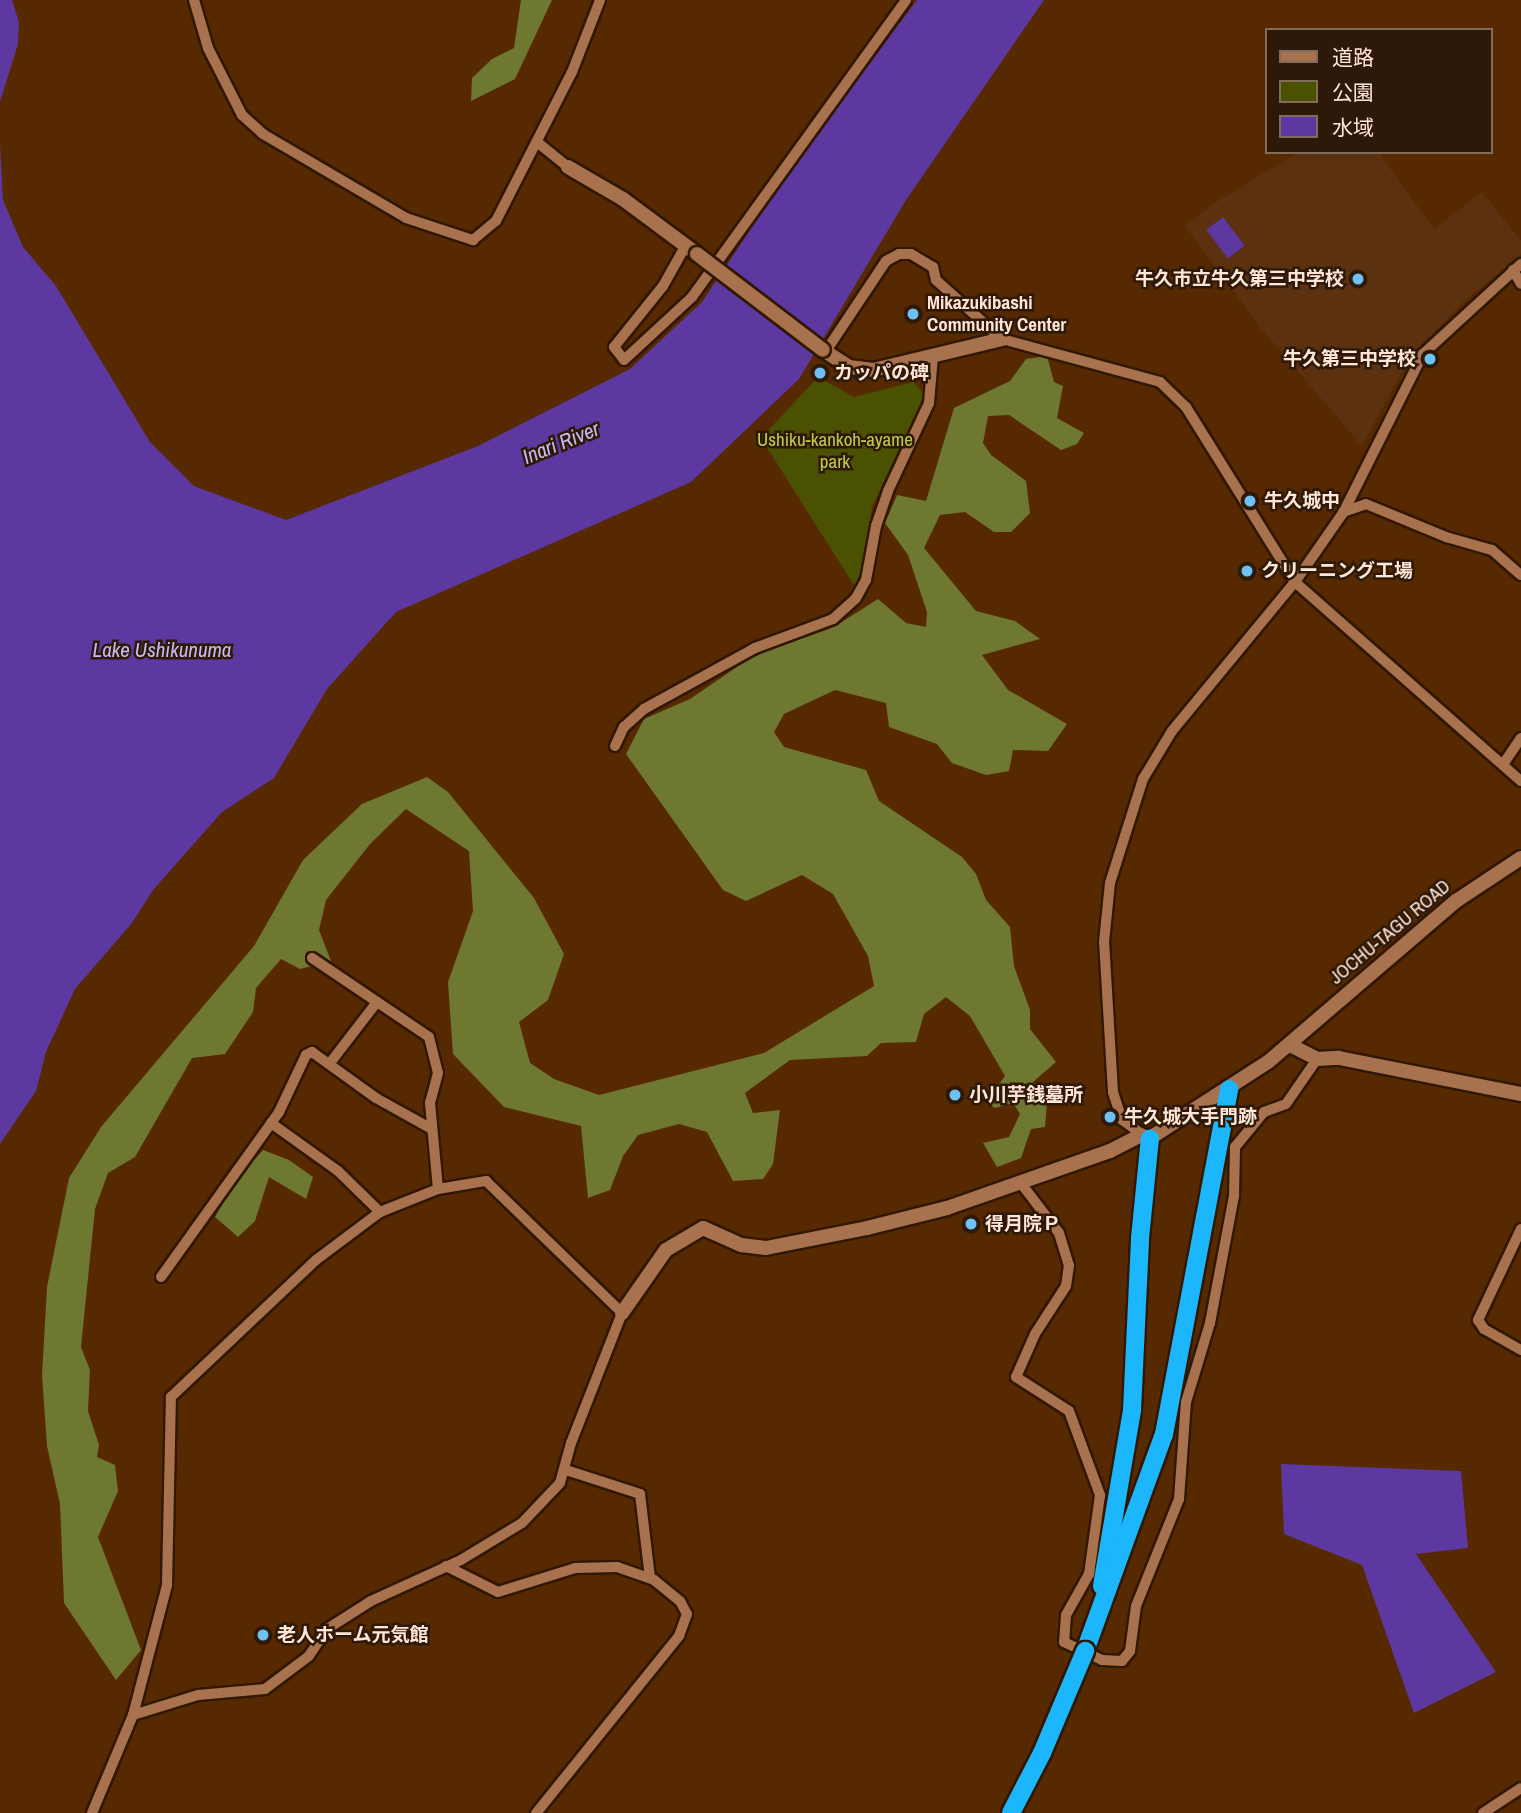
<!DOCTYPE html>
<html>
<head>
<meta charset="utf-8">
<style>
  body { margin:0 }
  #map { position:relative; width:1521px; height:1813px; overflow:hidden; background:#572900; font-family:"Archivo Narrow","Noto Sans JP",sans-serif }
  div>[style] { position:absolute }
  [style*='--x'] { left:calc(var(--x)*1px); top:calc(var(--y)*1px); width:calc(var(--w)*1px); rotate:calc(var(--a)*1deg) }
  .built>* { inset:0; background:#5b3110 }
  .green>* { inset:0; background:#4a5100 }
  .forest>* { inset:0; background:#6f7830 }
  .water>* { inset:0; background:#5d38a0; transform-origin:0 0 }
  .roads { filter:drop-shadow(2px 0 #311704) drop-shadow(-2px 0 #311704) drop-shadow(0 2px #311704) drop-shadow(0 -2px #311704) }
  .street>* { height:10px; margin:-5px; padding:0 5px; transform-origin:5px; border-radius:5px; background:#a7724d }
  .secondary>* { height:14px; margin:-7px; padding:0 7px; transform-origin:7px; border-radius:7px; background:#a7724d }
  .highway>* { height:18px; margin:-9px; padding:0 9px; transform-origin:9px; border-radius:9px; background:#1bb6fb }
  .bridges { filter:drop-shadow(2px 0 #311704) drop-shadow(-2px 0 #311704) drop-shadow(0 2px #311704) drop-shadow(0 -2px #311704) }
  .secondary-bridge>* { height:14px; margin:-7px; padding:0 7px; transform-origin:7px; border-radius:7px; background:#a7724d }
  .highway-bridge>* { height:18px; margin:-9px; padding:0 9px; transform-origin:9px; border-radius:9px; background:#1bb6fb }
  .dots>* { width:19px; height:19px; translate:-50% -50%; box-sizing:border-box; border:4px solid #2e1909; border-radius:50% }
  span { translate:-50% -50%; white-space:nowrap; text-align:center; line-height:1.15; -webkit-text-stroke:5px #2e1909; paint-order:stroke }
  .poi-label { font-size:19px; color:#fee6d6; font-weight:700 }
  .right { translate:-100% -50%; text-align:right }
  .left { translate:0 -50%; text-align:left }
  .park-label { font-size:19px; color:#bdcc4a }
  .street-label { font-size:19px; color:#fee6d6 }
  .water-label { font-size:21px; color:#c8bbf1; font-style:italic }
  .legend { position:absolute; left:1265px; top:28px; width:228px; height:126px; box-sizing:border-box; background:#2e1909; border:2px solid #816b5b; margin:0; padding:9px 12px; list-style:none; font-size:21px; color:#fee6d6 }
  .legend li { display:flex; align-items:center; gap:14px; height:35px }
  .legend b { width:35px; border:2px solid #816b5b }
</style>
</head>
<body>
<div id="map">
  <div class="built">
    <i style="clip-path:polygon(1299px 152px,1378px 152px,1434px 229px,1482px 192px,1521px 241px,1521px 255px,1462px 303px,1409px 358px,1362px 446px,1260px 327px,1185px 226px,1213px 204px)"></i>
  </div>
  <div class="green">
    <i style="clip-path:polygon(818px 377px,854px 397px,913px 382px,925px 395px,872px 507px,866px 561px,857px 590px,761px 438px)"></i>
  </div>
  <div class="forest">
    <i style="clip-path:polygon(521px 0,552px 0,515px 79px,471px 101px,472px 78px,492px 59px,514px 48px)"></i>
    <i style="clip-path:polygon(1047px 356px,1054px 382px,1063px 386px,1057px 418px,1084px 433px,1077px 444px,1061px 450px,1009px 415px,988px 416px,983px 443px,991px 455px,1026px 481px,1030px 513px,1011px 532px,994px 532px,965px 512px,940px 515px,924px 548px,976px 611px,1015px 621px,1040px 639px,982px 655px,1008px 690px,1067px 724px,1048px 751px,1013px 750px,1009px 771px,986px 775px,952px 763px,937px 744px,889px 727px,886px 703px,835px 690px,784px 714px,774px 732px,784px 747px,866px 770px,879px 801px,962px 857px,976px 874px,986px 900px,1010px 927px,1014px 966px,1030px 1010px,1030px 1029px,1056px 1062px,1033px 1082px,1047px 1101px,1045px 1127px,1031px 1129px,1021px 1158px,997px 1167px,983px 1143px,1009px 1137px,1020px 1114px,1013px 1103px,995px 1108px,986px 1102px,1005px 1076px,970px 1016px,946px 997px,924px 1014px,916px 1042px,881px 1043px,867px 1056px,790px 1060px,745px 1093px,753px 1113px,780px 1110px,773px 1164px,763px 1179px,733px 1181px,707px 1132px,679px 1124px,638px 1135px,623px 1156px,610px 1190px,588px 1198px,581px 1126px,504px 1107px,453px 1054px,448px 982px,473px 911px,469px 851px,406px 809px,370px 844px,326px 900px,319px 930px,331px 961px,300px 969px,281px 959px,256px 988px,253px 1012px,225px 1054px,192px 1058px,135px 1157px,108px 1173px,95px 1209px,81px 1347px,90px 1370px,88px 1411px,99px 1445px,97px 1457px,115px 1465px,118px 1491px,98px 1537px,141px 1650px,116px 1680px,64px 1603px,60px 1504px,47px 1446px,42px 1375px,47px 1287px,69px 1178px,101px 1127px,254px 946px,303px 860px,362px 804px,427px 777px,448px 792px,534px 898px,564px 954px,548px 1000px,519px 1022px,530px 1063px,554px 1079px,599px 1095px,764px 1053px,874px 986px,868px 956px,833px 894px,802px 875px,746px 901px,723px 890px,626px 754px,644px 719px,690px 699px,753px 656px,834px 627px,878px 599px,906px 623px,926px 627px,927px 612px,908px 555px,885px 523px,897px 495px,926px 501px,954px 408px,1010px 381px,1026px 359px)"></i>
    <i style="clip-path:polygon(263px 1150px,289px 1160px,313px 1177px,306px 1199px,269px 1177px,255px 1221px,238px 1237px,215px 1217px,236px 1180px)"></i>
  </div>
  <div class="water">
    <i style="clip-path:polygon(0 0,12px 0,19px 22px,18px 44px,0 102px)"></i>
    <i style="clip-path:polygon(917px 0,1044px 0,906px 200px,799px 379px,691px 482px,396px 612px,327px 689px,274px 778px,222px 812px,153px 890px,132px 923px,75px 989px,46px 1052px,36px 1091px,0 1144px,0 143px,3px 200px,23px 247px,56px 286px,150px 442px,194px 486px,286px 520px,478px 446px,630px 369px,702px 302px,789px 172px)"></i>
    <i style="left:1223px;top:217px;width:36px;height:21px;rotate:53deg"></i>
    <i style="clip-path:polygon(1281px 1464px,1461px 1471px,1468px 1548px,1416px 1554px,1496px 1672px,1414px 1713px,1362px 1565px,1284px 1534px)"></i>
  </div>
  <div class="roads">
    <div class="street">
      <i style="--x:194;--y:0;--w:50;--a:73.7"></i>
      <i style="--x:208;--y:48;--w:75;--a:63.1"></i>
      <i style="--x:242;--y:115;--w:28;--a:42"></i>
      <i style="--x:263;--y:134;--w:166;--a:30.4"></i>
      <i style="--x:406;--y:218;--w:71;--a:18.2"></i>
      <i style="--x:473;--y:240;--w:30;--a:-40"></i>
      <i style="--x:496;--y:221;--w:167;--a:-63"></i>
      <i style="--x:572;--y:72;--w:77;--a:-68.7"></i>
      <i style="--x:537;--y:142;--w:40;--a:39"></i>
      <i style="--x:686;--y:245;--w:47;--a:119.3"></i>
      <i style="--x:663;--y:286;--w:78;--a:128.8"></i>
      <i style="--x:614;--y:347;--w:16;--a:52"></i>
      <i style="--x:624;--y:360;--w:93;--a:-42.8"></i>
      <i style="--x:692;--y:297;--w:366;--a:-54.2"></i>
      <i style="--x:1513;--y:270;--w:16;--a:60"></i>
      <i style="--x:826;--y:351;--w:108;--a:-56.3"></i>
      <i style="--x:886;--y:261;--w:15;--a:-28"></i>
      <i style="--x:899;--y:254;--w:12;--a:0"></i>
      <i style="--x:911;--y:254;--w:26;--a:31"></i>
      <i style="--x:933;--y:267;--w:13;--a:77"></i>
      <i style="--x:936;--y:280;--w:89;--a:41.8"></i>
      <i style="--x:1002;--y:339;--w:164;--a:15.2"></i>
      <i style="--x:1160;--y:382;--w:36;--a:44"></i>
      <i style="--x:1186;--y:407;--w:206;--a:58.1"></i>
      <i style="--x:1295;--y:582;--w:301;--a:41.4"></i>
      <i style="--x:1343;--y:512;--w:24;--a:-19"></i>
      <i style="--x:1366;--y:504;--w:87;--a:22.4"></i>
      <i style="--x:1446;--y:537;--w:48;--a:15.8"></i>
      <i style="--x:1492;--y:550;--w:38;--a:41"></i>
      <i style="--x:615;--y:746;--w:21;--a:-65"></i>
      <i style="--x:624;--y:727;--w:27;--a:-42"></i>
      <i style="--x:644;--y:709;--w:127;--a:-28.8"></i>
      <i style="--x:755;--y:648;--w:83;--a:-20.4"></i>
      <i style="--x:833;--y:619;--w:31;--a:-42"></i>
      <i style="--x:856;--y:598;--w:21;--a:-61"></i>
      <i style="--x:866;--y:580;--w:55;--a:-79.5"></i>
      <i style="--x:876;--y:526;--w:37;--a:-71"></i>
      <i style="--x:888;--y:491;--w:97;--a:-65"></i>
      <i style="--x:929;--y:403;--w:47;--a:-85.1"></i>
      <i style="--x:1504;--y:763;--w:30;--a:-56"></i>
      <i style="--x:312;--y:958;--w:141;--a:34"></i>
      <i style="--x:429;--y:1037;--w:37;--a:76"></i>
      <i style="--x:438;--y:1073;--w:31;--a:105"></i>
      <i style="--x:430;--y:1103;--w:86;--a:84.7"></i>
      <i style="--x:330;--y:1063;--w:77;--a:-52.4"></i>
      <i style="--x:271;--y:1123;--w:82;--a:35.6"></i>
      <i style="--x:338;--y:1171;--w:59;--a:44.3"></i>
      <i style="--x:1143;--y:1135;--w:26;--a:-144"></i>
      <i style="--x:1122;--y:1120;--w:29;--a:-108"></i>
      <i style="--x:1113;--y:1092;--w:150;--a:-93.4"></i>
      <i style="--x:1104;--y:942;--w:59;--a:-84.2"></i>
      <i style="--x:1110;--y:883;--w:109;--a:-72.4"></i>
      <i style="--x:1143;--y:779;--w:56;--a:-58.9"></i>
      <i style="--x:1172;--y:731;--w:193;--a:-50.5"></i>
      <i style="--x:1295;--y:582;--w:84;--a:-55.2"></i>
      <i style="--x:1343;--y:513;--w:178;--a:-63.3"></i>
      <i style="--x:1423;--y:354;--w:133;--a:-42.6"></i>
      <i style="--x:1020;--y:1182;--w:64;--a:52.6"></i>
      <i style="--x:1059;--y:1233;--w:34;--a:73"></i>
      <i style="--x:1069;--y:1265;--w:21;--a:98"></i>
      <i style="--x:1066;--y:1286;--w:57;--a:122.9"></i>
      <i style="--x:1035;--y:1334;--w:47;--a:113.8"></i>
      <i style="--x:1016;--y:1377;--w:63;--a:32.7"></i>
      <i style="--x:1069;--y:1411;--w:90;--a:69.7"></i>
      <i style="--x:1100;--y:1495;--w:80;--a:97.9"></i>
      <i style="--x:1089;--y:1574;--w:47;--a:119.3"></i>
      <i style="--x:1066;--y:1615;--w:27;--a:94"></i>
      <i style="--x:1064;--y:1642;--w:42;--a:25.3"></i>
      <i style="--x:1102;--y:1660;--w:20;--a:3"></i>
      <i style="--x:1122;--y:1661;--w:13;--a:-51"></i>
      <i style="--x:1130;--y:1651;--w:45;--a:-82.4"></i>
      <i style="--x:1136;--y:1606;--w:115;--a:-68.1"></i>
      <i style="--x:1179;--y:1499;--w:97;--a:-85.9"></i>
      <i style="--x:1186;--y:1402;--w:83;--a:-73.1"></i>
      <i style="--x:1210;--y:1323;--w:129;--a:-79.3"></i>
      <i style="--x:1234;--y:1196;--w:49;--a:-88.8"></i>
      <i style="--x:1235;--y:1147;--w:45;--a:-50.4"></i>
      <i style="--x:1264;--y:1112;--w:23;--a:-20"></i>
      <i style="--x:1286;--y:1104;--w:55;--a:-55.4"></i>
      <i style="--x:1521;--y:1229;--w:101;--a:115.3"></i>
      <i style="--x:1478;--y:1320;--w:11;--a:56"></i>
      <i style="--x:1484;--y:1329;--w:43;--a:29.6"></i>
      <i style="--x:161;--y:1277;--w:203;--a:-54.4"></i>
      <i style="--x:279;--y:1112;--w:63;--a:-64.7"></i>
      <i style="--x:306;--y:1055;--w:7;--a:-27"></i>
      <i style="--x:312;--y:1052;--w:79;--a:35.7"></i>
      <i style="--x:376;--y:1098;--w:62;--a:29.1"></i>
      <i style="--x:566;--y:1470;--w:78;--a:18"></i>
      <i style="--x:640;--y:1494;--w:85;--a:83.2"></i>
      <i style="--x:446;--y:1566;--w:58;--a:26.6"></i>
      <i style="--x:498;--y:1592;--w:81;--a:-17.3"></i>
      <i style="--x:575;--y:1568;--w:42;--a:-1.4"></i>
      <i style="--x:617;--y:1567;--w:39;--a:19"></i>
      <i style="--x:654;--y:1580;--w:33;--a:39"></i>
      <i style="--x:680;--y:1601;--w:15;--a:62"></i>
      <i style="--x:687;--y:1614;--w:23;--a:110"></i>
      <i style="--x:679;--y:1636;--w:228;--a:128.9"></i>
      <i style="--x:92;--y:1813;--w:106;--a:-67.3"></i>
      <i style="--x:133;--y:1715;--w:134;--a:-75.3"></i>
      <i style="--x:167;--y:1585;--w:188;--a:-88.8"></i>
      <i style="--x:171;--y:1397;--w:199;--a:-43.4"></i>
      <i style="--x:316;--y:1260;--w:80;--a:-36.9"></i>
      <i style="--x:380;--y:1212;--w:62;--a:-21.6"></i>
      <i style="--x:438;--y:1189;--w:49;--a:-9.5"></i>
      <i style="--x:486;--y:1181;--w:190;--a:44.1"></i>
      <i style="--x:622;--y:1313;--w:140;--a:111.4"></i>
      <i style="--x:571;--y:1443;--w:41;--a:105.4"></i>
      <i style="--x:560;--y:1483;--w:55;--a:133.5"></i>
      <i style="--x:522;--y:1523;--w:71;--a:148.8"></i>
      <i style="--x:461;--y:1560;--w:99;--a:155.5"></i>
      <i style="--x:371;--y:1601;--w:52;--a:147.5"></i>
      <i style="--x:327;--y:1629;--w:32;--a:124"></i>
      <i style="--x:309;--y:1656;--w:55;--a:143.1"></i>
      <i style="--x:265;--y:1689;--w:67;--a:174.9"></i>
      <i style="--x:198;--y:1695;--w:68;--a:162.9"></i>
      <i style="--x:1483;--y:1813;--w:45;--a:-33.3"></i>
    </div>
    <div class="secondary">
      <i style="--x:568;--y:167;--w:64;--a:30.2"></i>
      <i style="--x:623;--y:199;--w:92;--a:36.6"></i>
      <i style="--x:823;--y:350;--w:31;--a:33"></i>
      <i style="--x:849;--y:367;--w:24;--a:7"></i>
      <i style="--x:873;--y:370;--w:133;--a:-13.5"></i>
      <i style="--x:1290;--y:1045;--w:30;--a:27"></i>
      <i style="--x:1317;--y:1059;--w:22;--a:-3"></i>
      <i style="--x:1339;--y:1058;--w:186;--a:11.2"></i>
      <i style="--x:1150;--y:1138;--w:140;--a:-32.8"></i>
      <i style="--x:1268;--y:1062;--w:248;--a:-40.6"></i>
      <i style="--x:1456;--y:901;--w:78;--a:-33.5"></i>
      <i style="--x:622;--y:1313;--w:77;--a:-55.1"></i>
      <i style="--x:666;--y:1250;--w:43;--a:-30.7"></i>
      <i style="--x:703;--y:1228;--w:42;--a:24.1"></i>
      <i style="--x:741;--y:1245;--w:25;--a:7"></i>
      <i style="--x:766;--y:1248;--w:103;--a:-11.2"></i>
      <i style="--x:867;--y:1228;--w:82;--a:-14"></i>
      <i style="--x:947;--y:1208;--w:173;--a:-19.3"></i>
      <i style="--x:1110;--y:1151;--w:35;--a:-27"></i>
    </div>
    <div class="highway">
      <i style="--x:1102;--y:1586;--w:179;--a:-80.3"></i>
      <i style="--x:1132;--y:1410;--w:172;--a:-87.3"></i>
      <i style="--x:1140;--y:1238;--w:100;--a:-84.3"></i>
      <i style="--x:1085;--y:1651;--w:231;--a:-70"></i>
      <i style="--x:1164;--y:1434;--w:351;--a:-79.3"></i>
    </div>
  </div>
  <div class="bridges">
    <div class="secondary-bridge">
      <i style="--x:697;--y:254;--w:158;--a:37.3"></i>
    </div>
    <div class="highway-bridge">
      <i style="--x:1011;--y:1813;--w:68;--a:-62.7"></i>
      <i style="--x:1042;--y:1753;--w:111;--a:-67.1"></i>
    </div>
  </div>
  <div class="dots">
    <i style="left:1358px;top:279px;background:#6dc2f3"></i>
    <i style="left:913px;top:314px;background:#6dc2f3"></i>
    <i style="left:1430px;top:359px;background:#6dc2f3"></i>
    <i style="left:820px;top:373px;background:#6dc2f3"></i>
    <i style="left:1250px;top:501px;background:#6dc2f3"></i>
    <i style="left:1247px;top:571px;background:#6dc2f3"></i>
    <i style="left:955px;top:1095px;background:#6dc2f3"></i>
    <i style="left:1110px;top:1117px;background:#6dc2f3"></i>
    <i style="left:971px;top:1224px;background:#6dc2f3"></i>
    <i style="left:263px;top:1635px;background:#6dc2f3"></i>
  </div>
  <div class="poi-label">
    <span class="right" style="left:1344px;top:279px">牛久市立牛久第三中学校</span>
    <span class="left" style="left:927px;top:314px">Mikazukibashi<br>Community Center</span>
    <span class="right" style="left:1416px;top:359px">牛久第三中学校</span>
    <span class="left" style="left:834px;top:373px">カッパの碑</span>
    <span class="left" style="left:1264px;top:501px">牛久城中</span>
    <span class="left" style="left:1261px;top:571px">クリーニング工場</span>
    <span class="left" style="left:969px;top:1095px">小川芋銭墓所</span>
    <span class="left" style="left:1124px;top:1117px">牛久城大手門跡</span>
    <span class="left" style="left:985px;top:1224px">得月院Ｐ</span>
    <span class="left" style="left:277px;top:1635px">老人ホーム元気館</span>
  </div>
  <div class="park-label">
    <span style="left:835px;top:451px">Ushiku-kankoh-ayame<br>park</span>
  </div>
  <div class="street-label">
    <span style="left:1390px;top:932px;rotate:-40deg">JOCHU-TAGU ROAD</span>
  </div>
  <div class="water-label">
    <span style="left:561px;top:443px;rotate:-22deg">Inari River</span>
    <span style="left:162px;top:650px">Lake Ushikunuma</span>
  </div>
  <ul class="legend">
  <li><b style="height:9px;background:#a7724d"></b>道路</li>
  <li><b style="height:19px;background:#4a5100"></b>公園</li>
  <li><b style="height:19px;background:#5d38a0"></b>水域</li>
  </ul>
</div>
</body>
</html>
